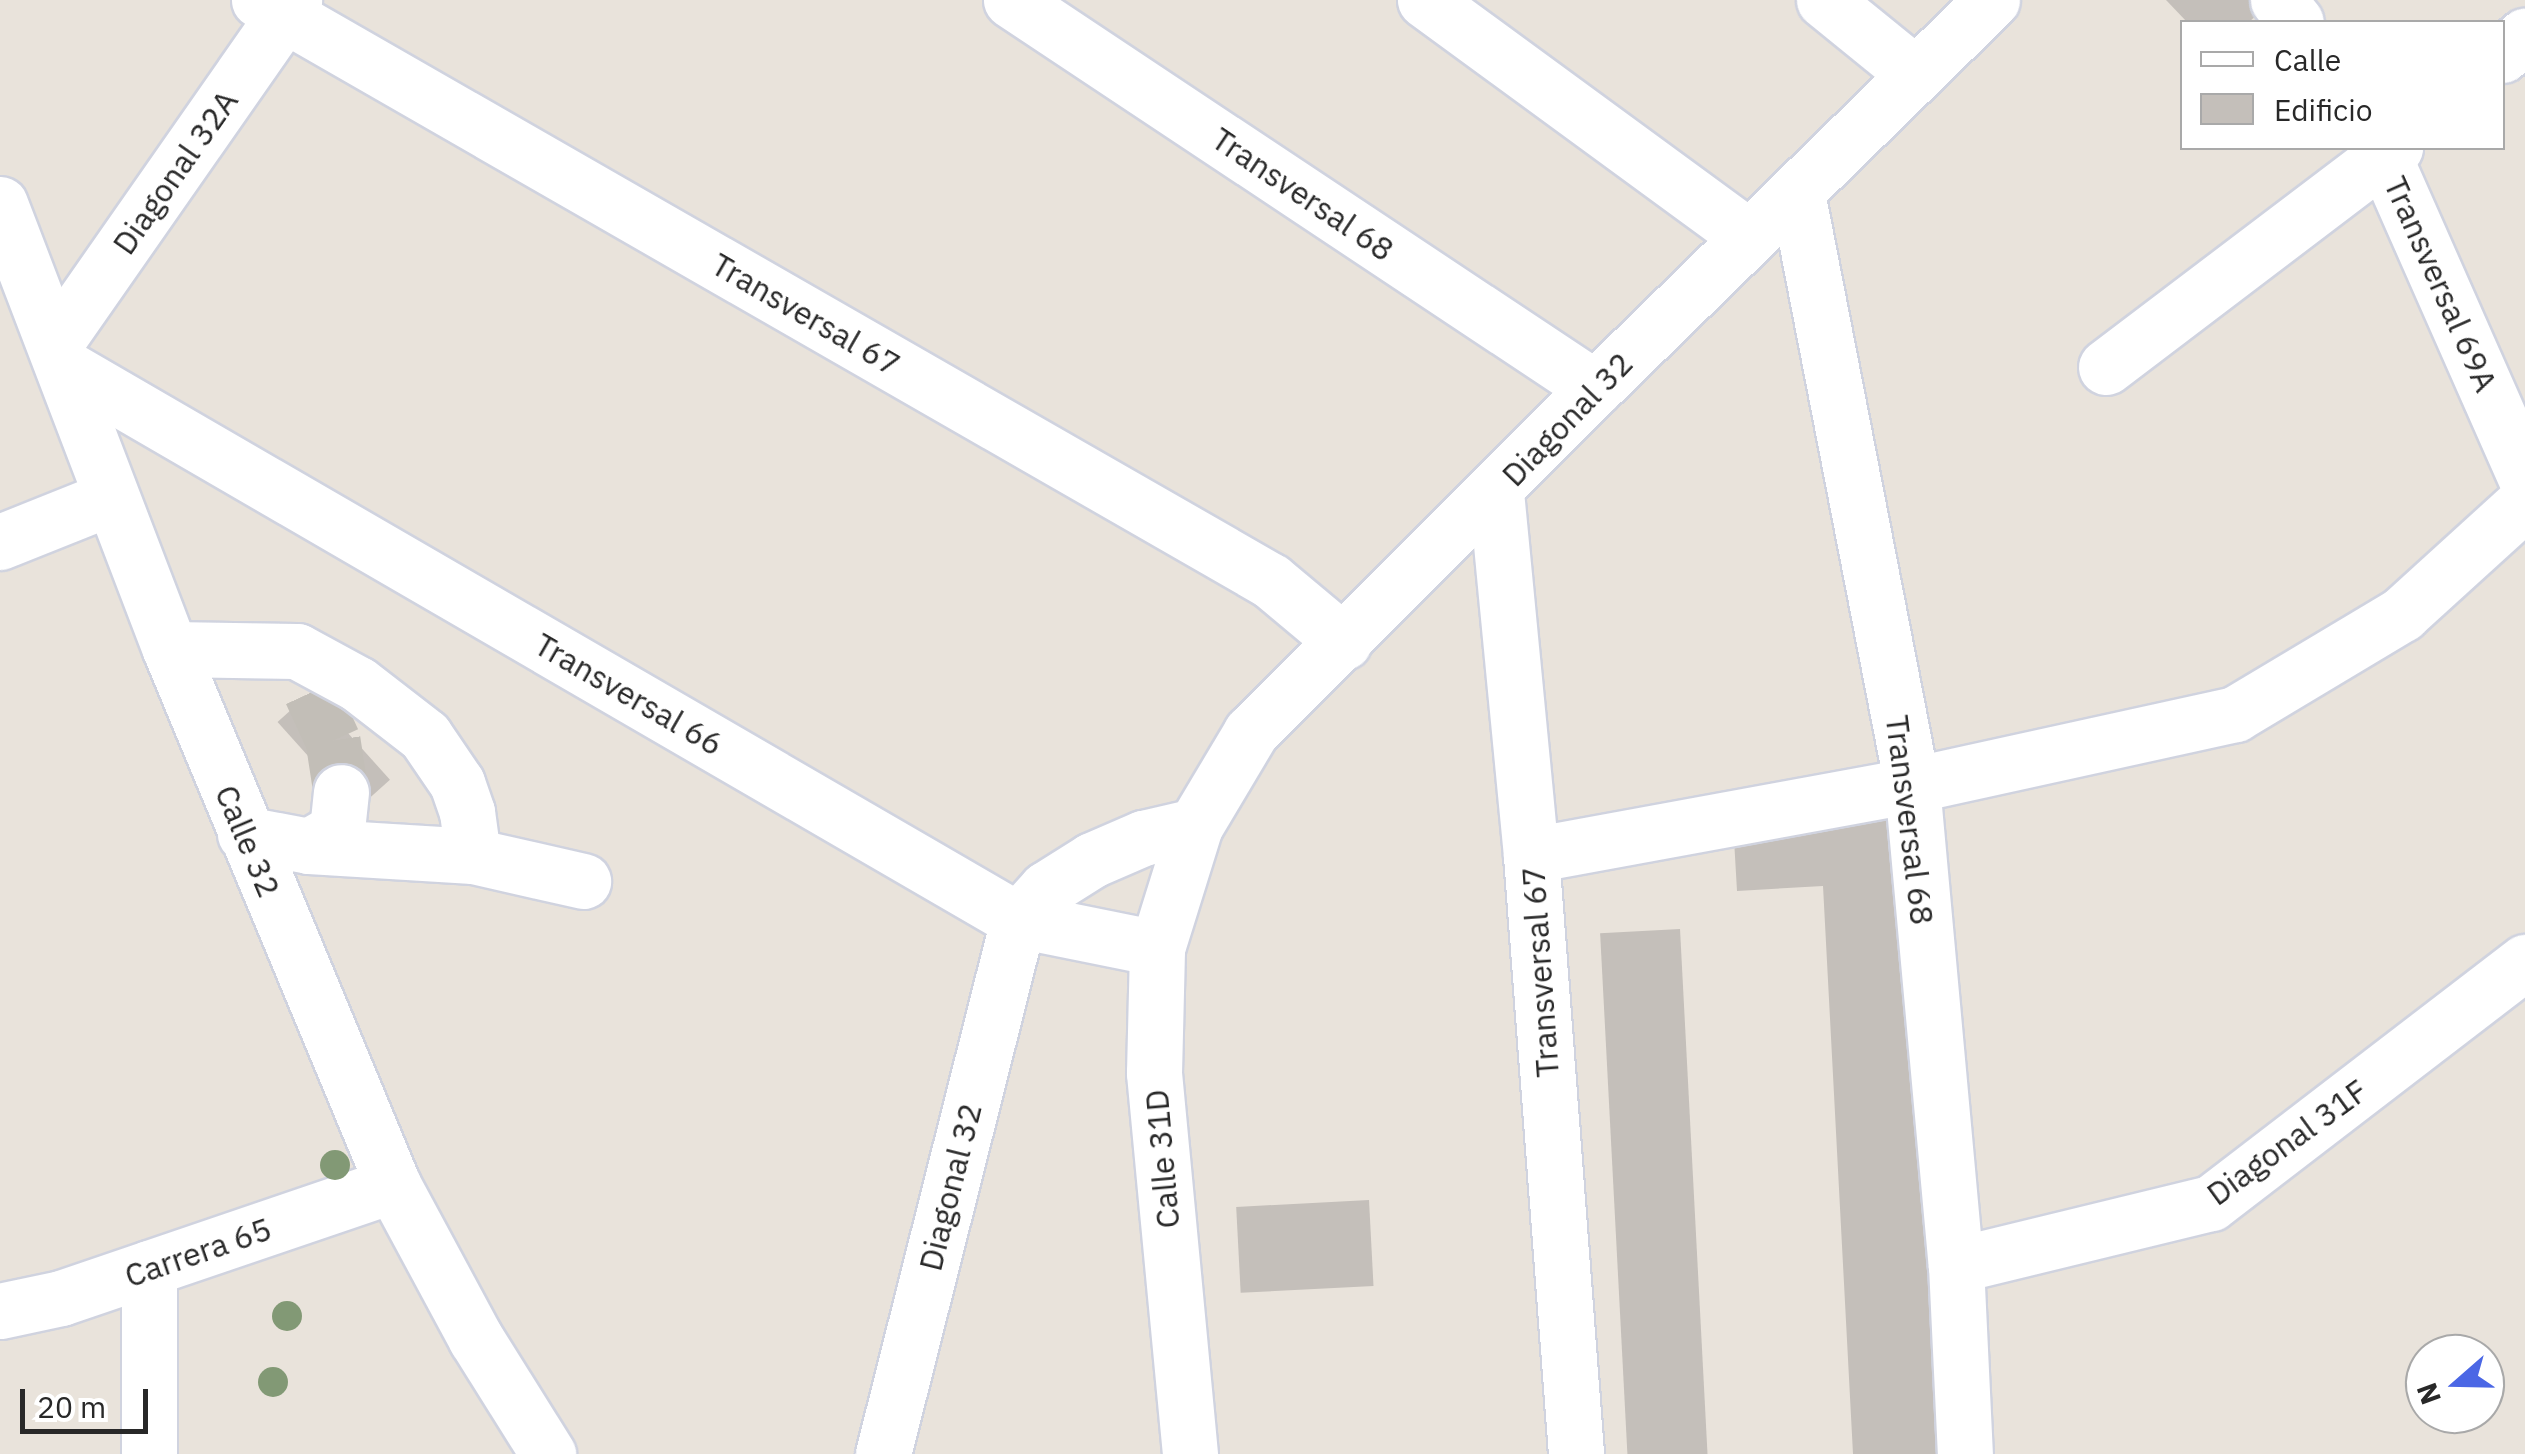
<!DOCTYPE html>
<html>
<head>
<meta charset="utf-8">
<style>
  body { margin:0 }
  #map { position:relative; width:2525px; height:1454px; overflow:hidden; background:#e9e3db; font-family:"IBM Plex Sans",sans-serif }
  div>[style] { position:absolute }
  [style*='--x'] { left:calc(var(--x)*1px); top:calc(var(--y)*1px); width:calc(var(--w)*1px); rotate:calc(var(--a)*1deg) }
  .building>* { inset:0; background:#c4bfba; transform-origin:0 0 }
  .minor-tunnel>* { height:55px; margin-top:-27.5px; transform-origin:0; background:repeating-linear-gradient(90deg,#c2beb7 0 55px,transparent 0 83px) }
  .roads { filter:drop-shadow(2px 0 #d0d3df) drop-shadow(-2px 0 #d0d3df) drop-shadow(0 2px #d0d3df) drop-shadow(0 -2px #d0d3df) }
  .minor>* { height:55px; margin:-27.5px; padding:0 27.5px; transform-origin:27.5px; border-radius:27.5px; background:#fff }
  .trees>* { width:30px; height:30px; margin:-15px; border-radius:50%; background:#829975 }
  span { translate:-50% -50%; white-space:nowrap; text-align:center; line-height:1.15; -webkit-text-stroke:10px #fff; paint-order:stroke }
  .street-label { font-size:32px; color:#282828 }
  .legend { position:absolute; left:2180px; top:20px; width:325px; height:130px; box-sizing:border-box; background:#fff; border:2px solid #a9a9a9; margin:0; padding:12px 18px; list-style:none; font-size:30px; color:#282828 }
  .legend li { display:flex; align-items:center; gap:20px; height:50px }
  .legend b { width:50px; border:2px solid #a9a9a9 }
  .north { position:absolute; left:2405px; top:1334px; width:100px; height:100px; box-sizing:border-box; background:#fff; border:2px solid #a9a9a9; border-radius:50%; rotate:250deg; font-size:28px; font-weight:700; line-height:40px; text-align:center; color:#282828 }
  .north::after { content:''; display:block; margin:auto; width:35px; height:45px; background:#4b67e5; clip-path:polygon(50% 0,100% 100%,50% 72%,0 100%) }
  .scale { position:absolute; left:20px; top:1389px; width:128px; height:45px; box-sizing:border-box; border:5px solid #282828; border-top:0; padding-left:12px; font-size:30px; line-height:35px; white-space:nowrap; color:#282828; -webkit-text-stroke:8px #fff; paint-order:stroke }
</style>
</head>
<body>
<div id="map">
  <div class="building">
    <i style="clip-path:polygon(2166px 0,2263px 0,2268px 5px,2249px 22px,2187px 22px)"></i>
    <i style="left:311px;top:692px;width:118px;height:45px;rotate:48deg"></i>
    <i style="clip-path:polygon(1907px 814px,1941px 1454px,1853px 1454px,1823px 886px,1737px 891px,1733px 822px)"></i>
    <i style="left:1680px;top:929px;width:526px;height:80px;rotate:87deg"></i>
    <i style="left:1369px;top:1200px;width:86px;height:133px;rotate:87deg"></i>
  </div>
  <div class="minor-tunnel">
    <i style="--x:311;--y:692;--w:53;--a:65.4"></i>
    <i style="--x:333;--y:740;--w:53;--a:81.3"></i>
  </div>
  <div class="roads">
    <div class="minor">
      <i style="--x:259;--y:0;--w:1167;--a:29.86"></i>
      <i style="--x:1271;--y:581;--w:95;--a:39.9"></i>
      <i style="--x:1011;--y:0;--w:701;--a:33.6"></i>
      <i style="--x:1425;--y:0;--w:401;--a:36.2"></i>
      <i style="--x:1824;--y:0;--w:117;--a:39.1"></i>
      <i style="--x:2278;--y:0;--w:28;--a:51"></i>
      <i style="--x:2502;--y:55;--w:30;--a:-40"></i>
      <i style="--x:2380;--y:148;--w:359;--a:66.2"></i>
      <i style="--x:1797;--y:193;--w:603;--a:79.01"></i>
      <i style="--x:1912;--y:785;--w:482;--a:84.8"></i>
      <i style="--x:1956;--y:1265;--w:189;--a:87.3"></i>
      <i style="--x:0;--y:204;--w:476;--a:69.1"></i>
      <i style="--x:170;--y:649;--w:581;--a:67.41"></i>
      <i style="--x:393;--y:1185;--w:175;--a:61.7"></i>
      <i style="--x:476;--y:1339;--w:136;--a:57.9"></i>
      <i style="--x:55;--y:343;--w:418;--a:-55.1"></i>
      <i style="--x:63;--y:366;--w:1104;--a:30.12"></i>
      <i style="--x:1018;--y:920;--w:142;--a:11.4"></i>
      <i style="--x:2106;--y:367;--w:363;--a:-37.2"></i>
      <i style="--x:1496;--y:492;--w:365;--a:84.5"></i>
      <i style="--x:1531;--y:855;--w:601;--a:85.7"></i>
      <i style="--x:0;--y:542;--w:118;--a:-21.8"></i>
      <i style="--x:170;--y:649;--w:127;--a:0.9"></i>
      <i style="--x:297;--y:651;--w:69;--a:28.4"></i>
      <i style="--x:358;--y:684;--w:85;--a:37.8"></i>
      <i style="--x:425;--y:736;--w:57;--a:55.8"></i>
      <i style="--x:457;--y:783;--w:31;--a:71"></i>
      <i style="--x:467;--y:812;--w:44;--a:82.2"></i>
      <i style="--x:245;--y:834;--w:65;--a:10.6"></i>
      <i style="--x:309;--y:846;--w:164;--a:3.5"></i>
      <i style="--x:473;--y:856;--w:113;--a:12.8"></i>
      <i style="--x:309;--y:846;--w:32;--a:-30"></i>
      <i style="--x:337;--y:830;--w:38;--a:-84"></i>
      <i style="--x:1531;--y:855;--w:387;--a:-10.4"></i>
      <i style="--x:1912;--y:785;--w:331;--a:-12.4"></i>
      <i style="--x:2235;--y:714;--w:195;--a:-30.9"></i>
      <i style="--x:2402;--y:614;--w:166;--a:-42.3"></i>
      <i style="--x:1956;--y:1265;--w:262;--a:-13.7"></i>
      <i style="--x:2211;--y:1203;--w:396;--a:-37.5"></i>
      <i style="--x:149;--y:1268;--w:186;--a:90"></i>
      <i style="--x:0;--y:1311;--w:62;--a:-12"></i>
      <i style="--x:61;--y:1298;--w:351;--a:-18.8"></i>
      <i style="--x:883;--y:1454;--w:551;--a:-75.81"></i>
      <i style="--x:1018;--y:920;--w:42;--a:-47.9"></i>
      <i style="--x:1046;--y:889;--w:54;--a:-32.2"></i>
      <i style="--x:1092;--y:860;--w:56;--a:-23.3"></i>
      <i style="--x:1143;--y:838;--w:53;--a:-13"></i>
      <i style="--x:1190;--y:1454;--w:383;--a:-95.4"></i>
      <i style="--x:1154;--y:1073;--w:125;--a:-88.6"></i>
      <i style="--x:1157;--y:948;--w:128;--a:-72.7"></i>
      <i style="--x:1195;--y:826;--w:109;--a:-59.2"></i>
      <i style="--x:1251;--y:732;--w:486;--a:-45"></i>
      <i style="--x:1595;--y:388;--w:555;--a:-44.34"></i>
    </div>
  </div>
  <div class="trees">
    <i style="left:335px;top:1165px"></i>
    <i style="left:287px;top:1316px"></i>
    <i style="left:273px;top:1382px"></i>
  </div>
  <div class="street-label">
    <span style="left:175px;top:172px;rotate:-55deg">Diagonal 32A</span>
    <span style="left:1303px;top:194px;rotate:34deg">Transversal 68</span>
    <span style="left:2441px;top:284px;rotate:66deg">Transversal 69A</span>
    <span style="left:806px;top:314px;rotate:30deg">Transversal 67</span>
    <span style="left:1567px;top:419px;rotate:-46deg">Diagonal 32</span>
    <span style="left:629px;top:694px;rotate:30deg">Transversal 66</span>
    <span style="left:1910px;top:820px;rotate:83deg">Transversal 68</span>
    <span style="left:248px;top:841px;rotate:67deg">Calle 32</span>
    <span style="left:1540px;top:972px;rotate:-94deg">Transversal 67</span>
    <span style="left:2287px;top:1142px;rotate:-36deg">Diagonal 31F</span>
    <span style="left:1162px;top:1159px;rotate:-95deg">Calle 31D</span>
    <span style="left:950px;top:1187px;rotate:-76deg">Diagonal 32</span>
    <span style="left:198px;top:1252px;rotate:-19deg">Carrera 65</span>
  </div>
  <ul class="legend">
  <li><b style="height:12px;background:#fff"></b>Calle</li>
  <li><b style="height:28px;background:#c4bfba"></b>Edificio</li>
  </ul>
  <div class="north">N</div>
  <div class="scale">20 m</div>
</div>
</body>
</html>
